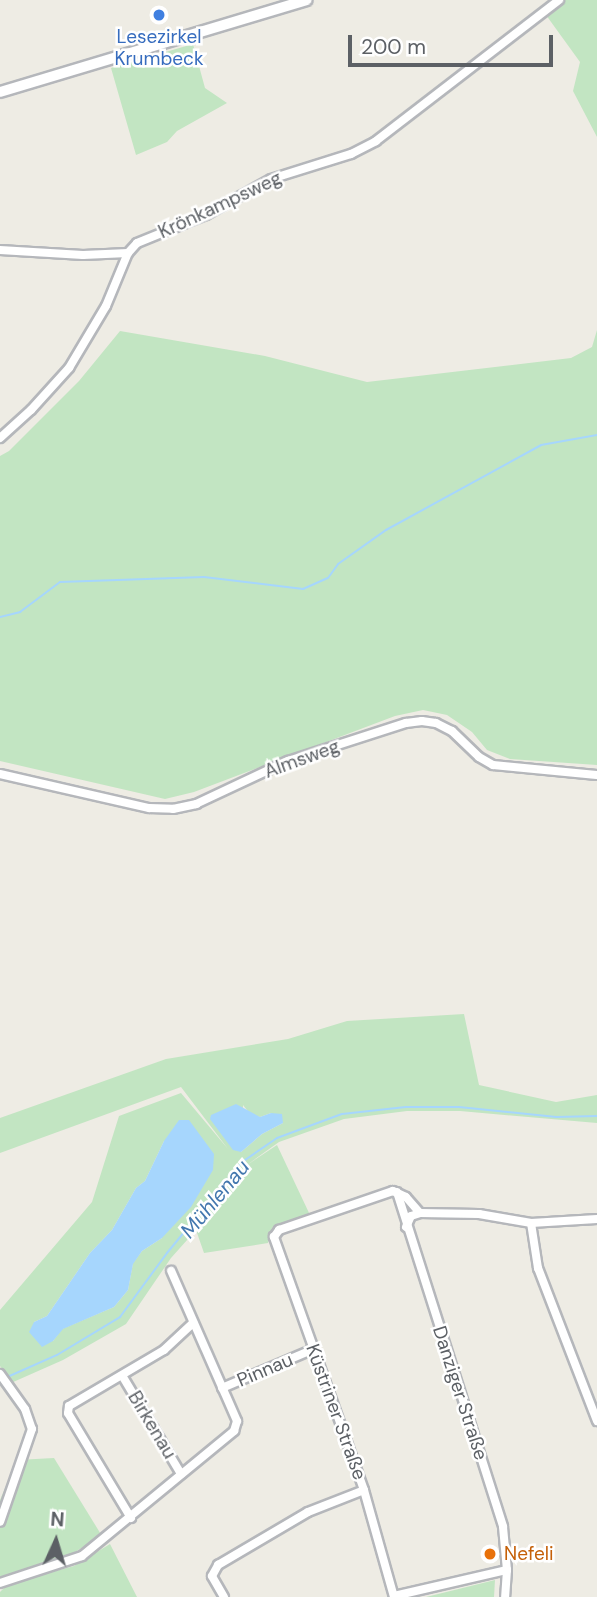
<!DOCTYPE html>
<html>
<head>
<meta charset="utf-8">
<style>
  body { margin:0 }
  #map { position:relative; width:597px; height:1597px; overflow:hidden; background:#eeece4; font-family:"DM Sans",sans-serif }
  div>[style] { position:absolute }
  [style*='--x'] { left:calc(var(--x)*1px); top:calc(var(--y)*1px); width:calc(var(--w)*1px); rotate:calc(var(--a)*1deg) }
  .green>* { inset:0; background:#c2e5c2 }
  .water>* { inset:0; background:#a6d6fd }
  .stream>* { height:2px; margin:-1px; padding:0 1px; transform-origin:1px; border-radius:1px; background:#a6d6fd }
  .roads { filter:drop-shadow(2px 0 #b5b7bb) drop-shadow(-2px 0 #b5b7bb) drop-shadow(0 2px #b5b7bb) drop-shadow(0 -2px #b5b7bb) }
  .street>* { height:8px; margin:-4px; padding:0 4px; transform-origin:4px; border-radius:4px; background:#fff }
  .secondary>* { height:10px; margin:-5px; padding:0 5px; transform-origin:5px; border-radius:5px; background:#fff }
  .dots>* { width:19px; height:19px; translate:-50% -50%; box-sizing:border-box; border:4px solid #fff; border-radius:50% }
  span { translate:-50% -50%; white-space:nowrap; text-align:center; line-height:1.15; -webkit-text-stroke:5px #fff; paint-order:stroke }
  .shop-label { font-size:19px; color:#366cbe }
  .street-label { font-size:19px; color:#5c6065 }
  .food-label { font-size:19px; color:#c56008 }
  .left { translate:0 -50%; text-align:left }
  .water-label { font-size:21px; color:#4377ae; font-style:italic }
  .north { position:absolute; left:21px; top:1506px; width:70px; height:70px; -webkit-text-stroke:5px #fff; paint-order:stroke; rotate:4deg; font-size:19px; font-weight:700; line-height:28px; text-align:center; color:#5c6065 }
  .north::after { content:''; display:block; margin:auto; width:24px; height:32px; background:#5c6065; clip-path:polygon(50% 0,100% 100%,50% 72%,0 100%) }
  .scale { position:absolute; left:348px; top:35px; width:205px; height:32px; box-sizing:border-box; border:4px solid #5c6065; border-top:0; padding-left:9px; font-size:21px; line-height:24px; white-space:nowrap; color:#5c6065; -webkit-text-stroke:5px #fff; paint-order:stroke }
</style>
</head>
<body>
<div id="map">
  <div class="green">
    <i style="clip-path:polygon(565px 0,597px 0,597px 137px,573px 91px,580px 62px,546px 15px)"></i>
    <i style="clip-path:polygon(193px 44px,205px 88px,227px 103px,177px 131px,167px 142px,136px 155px,111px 68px)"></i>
    <i style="clip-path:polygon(597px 330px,597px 765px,510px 759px,487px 750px,472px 732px,447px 715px,423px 710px,395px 716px,194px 792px,165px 799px,0 761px,0 456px,9px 451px,79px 381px,120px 331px,265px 356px,367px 382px,571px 358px,592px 347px)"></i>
    <i style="clip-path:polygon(evenodd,464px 1014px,479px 1085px,556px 1102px,597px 1095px,597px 1123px,460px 1111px,407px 1111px,344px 1119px,279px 1142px,244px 1167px,277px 1145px,310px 1215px,272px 1228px,268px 1243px,204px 1253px,196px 1230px,171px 1258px,126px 1324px,63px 1360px,11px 1383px,0 1366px,0 1310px,92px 1202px,119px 1116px,181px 1093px,228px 1149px,181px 1087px,0 1153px,0 1118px,166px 1059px,288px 1039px,347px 1021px,464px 1014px,243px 1105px,250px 1114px,260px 1117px,271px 1113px,283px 1123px,262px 1134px,241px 1152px,243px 1105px,464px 1014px,164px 1141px,162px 1238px,142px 1251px,133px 1263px,128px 1290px,114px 1307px,62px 1329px,53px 1341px,34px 1322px,47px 1316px,90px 1253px,112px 1230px,136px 1188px,145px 1181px,164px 1141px)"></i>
    <i style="clip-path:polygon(54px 1458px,102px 1536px,68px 1556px,0 1577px,0 1500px,17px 1460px)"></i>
    <i style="clip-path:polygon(110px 1544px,137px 1597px,0 1597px,0 1592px,8px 1584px,74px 1566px)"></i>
    <i style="clip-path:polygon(495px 1580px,494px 1597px,426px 1597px)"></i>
  </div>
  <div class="water">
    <i style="clip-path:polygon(236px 1104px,260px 1117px,271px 1113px,282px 1114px,283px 1123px,262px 1134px,241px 1152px,233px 1150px,210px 1119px,211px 1115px)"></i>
    <i style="clip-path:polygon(179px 1120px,189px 1120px,214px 1154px,213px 1170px,191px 1207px,162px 1238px,142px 1251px,133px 1264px,128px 1290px,114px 1307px,63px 1329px,53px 1341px,42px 1347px,29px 1332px,34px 1322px,47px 1316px,90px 1253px,112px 1230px,136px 1188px,145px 1181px,164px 1141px)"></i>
  </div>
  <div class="stream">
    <i style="--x:0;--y:617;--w:21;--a:-14"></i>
    <i style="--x:20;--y:612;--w:50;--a:-36.9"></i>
    <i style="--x:60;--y:582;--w:144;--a:-2"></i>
    <i style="--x:204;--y:577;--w:100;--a:6.9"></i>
    <i style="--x:303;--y:589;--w:27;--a:-24"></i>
    <i style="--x:328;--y:578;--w:17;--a:-54"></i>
    <i style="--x:338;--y:564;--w:59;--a:-35.3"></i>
    <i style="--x:386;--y:530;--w:177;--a:-28.7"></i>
    <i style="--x:541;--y:445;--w:57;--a:-10.1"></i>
    <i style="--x:5;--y:1378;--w:57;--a:-23.9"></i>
    <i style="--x:57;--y:1355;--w:74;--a:-31.1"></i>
    <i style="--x:120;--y:1317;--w:79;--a:-53.7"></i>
    <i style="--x:167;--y:1253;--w:118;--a:-50.5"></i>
    <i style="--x:242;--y:1162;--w:42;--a:-34.4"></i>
    <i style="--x:277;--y:1138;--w:69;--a:-20.3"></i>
    <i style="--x:342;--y:1114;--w:64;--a:-6.2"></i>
    <i style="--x:406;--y:1107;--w:53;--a:0"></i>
    <i style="--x:459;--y:1107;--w:98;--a:5.9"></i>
    <i style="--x:556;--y:1117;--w:41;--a:-1.4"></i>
  </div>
  <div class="roads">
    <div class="street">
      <i style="--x:0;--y:250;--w:83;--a:3.4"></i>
      <i style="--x:83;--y:255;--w:45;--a:-2.5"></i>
      <i style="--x:128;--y:253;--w:13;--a:-48"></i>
      <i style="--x:137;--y:243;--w:74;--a:-22.1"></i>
      <i style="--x:206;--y:215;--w:74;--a:-29"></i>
      <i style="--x:271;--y:179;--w:84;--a:-17.4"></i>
      <i style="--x:351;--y:154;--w:28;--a:-27"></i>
      <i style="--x:376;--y:141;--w:231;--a:-37.6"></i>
      <i style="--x:0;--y:438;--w:42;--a:-42.1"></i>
      <i style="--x:31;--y:410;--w:57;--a:-47.9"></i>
      <i style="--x:69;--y:368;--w:72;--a:-59.2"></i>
      <i style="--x:106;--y:306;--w:57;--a:-67.5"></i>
      <i style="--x:0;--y:774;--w:153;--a:12.9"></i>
      <i style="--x:149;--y:808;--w:24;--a:2"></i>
      <i style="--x:173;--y:809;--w:24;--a:-12"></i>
      <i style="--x:196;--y:804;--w:102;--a:-25.1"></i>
      <i style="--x:288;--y:761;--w:124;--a:-17.9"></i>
      <i style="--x:406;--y:723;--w:16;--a:-7"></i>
      <i style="--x:422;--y:721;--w:14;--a:8"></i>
      <i style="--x:436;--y:723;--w:18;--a:27"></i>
      <i style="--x:452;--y:731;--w:37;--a:44"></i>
      <i style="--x:479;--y:757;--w:16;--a:30"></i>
      <i style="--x:493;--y:765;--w:104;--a:5.5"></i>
      <i style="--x:397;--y:1192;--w:351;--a:72.4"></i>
      <i style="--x:503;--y:1527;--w:43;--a:84.7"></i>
      <i style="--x:507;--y:1570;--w:27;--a:94"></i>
      <i style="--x:531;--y:1223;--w:46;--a:81.2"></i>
      <i style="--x:538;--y:1268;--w:164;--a:68.9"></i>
      <i style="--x:406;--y:1227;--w:12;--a:-66"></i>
      <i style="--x:411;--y:1216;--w:9;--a:-18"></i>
      <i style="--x:420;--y:1213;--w:59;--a:1"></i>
      <i style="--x:479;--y:1214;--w:53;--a:9.8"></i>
      <i style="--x:531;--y:1223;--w:66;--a:-3.5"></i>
      <i style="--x:0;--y:1374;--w:43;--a:54.5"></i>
      <i style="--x:25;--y:1409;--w:21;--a:71"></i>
      <i style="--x:32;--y:1429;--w:98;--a:109"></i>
      <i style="--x:123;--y:1377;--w:113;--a:59.1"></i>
      <i style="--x:222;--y:1388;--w:95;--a:-23"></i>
      <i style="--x:131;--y:1518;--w:122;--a:-121"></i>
      <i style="--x:68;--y:1413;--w:7;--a:-82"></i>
      <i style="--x:69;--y:1406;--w:110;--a:-30.5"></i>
      <i style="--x:164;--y:1350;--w:40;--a:-43"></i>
      <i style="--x:0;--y:1583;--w:86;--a:-18.2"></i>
      <i style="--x:82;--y:1556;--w:197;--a:-39.4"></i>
      <i style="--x:234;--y:1431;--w:10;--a:-73"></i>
      <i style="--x:237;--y:1421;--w:164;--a:-113.7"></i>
      <i style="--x:394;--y:1596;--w:116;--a:-13"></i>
      <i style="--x:224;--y:1597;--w:24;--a:-120"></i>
      <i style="--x:212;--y:1576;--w:13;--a:-61"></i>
      <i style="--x:218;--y:1565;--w:104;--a:-30.5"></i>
      <i style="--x:308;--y:1512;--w:60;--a:-21.4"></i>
      <i style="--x:394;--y:1597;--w:111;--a:-105.7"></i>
      <i style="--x:364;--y:1490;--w:269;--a:-109.6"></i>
      <i style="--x:274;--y:1237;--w:9;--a:-54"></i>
      <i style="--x:279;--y:1230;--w:120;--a:-18.9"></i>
      <i style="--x:393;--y:1191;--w:14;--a:25"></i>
      <i style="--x:406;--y:1197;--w:21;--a:49"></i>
    </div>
    <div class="secondary">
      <i style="--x:0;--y:92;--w:320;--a:-16.7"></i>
    </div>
  </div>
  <div class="dots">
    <i style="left:159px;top:15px;background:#3f7fe0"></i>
    <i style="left:490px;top:1554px;background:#e8710a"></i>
  </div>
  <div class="shop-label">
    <span style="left:159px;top:48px">Lesezirkel<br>Krumbeck</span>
  </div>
  <div class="street-label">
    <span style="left:220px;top:205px;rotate:-25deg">Krönkampsweg</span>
    <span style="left:302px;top:759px;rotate:-20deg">Almsweg</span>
    <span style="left:265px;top:1370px;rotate:-23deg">Pinnau</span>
    <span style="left:460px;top:1393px;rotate:72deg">Danziger Straße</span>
    <span style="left:336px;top:1412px;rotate:70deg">Küstriner Straße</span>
    <span style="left:152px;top:1425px;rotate:59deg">Birkenau</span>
  </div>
  <div class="food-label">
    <span class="left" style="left:504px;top:1554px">Nefeli</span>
  </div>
  <div class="water-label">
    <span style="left:215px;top:1199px;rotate:-50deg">Mühlenau</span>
  </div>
  <div class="north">N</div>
  <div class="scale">200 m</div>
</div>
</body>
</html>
